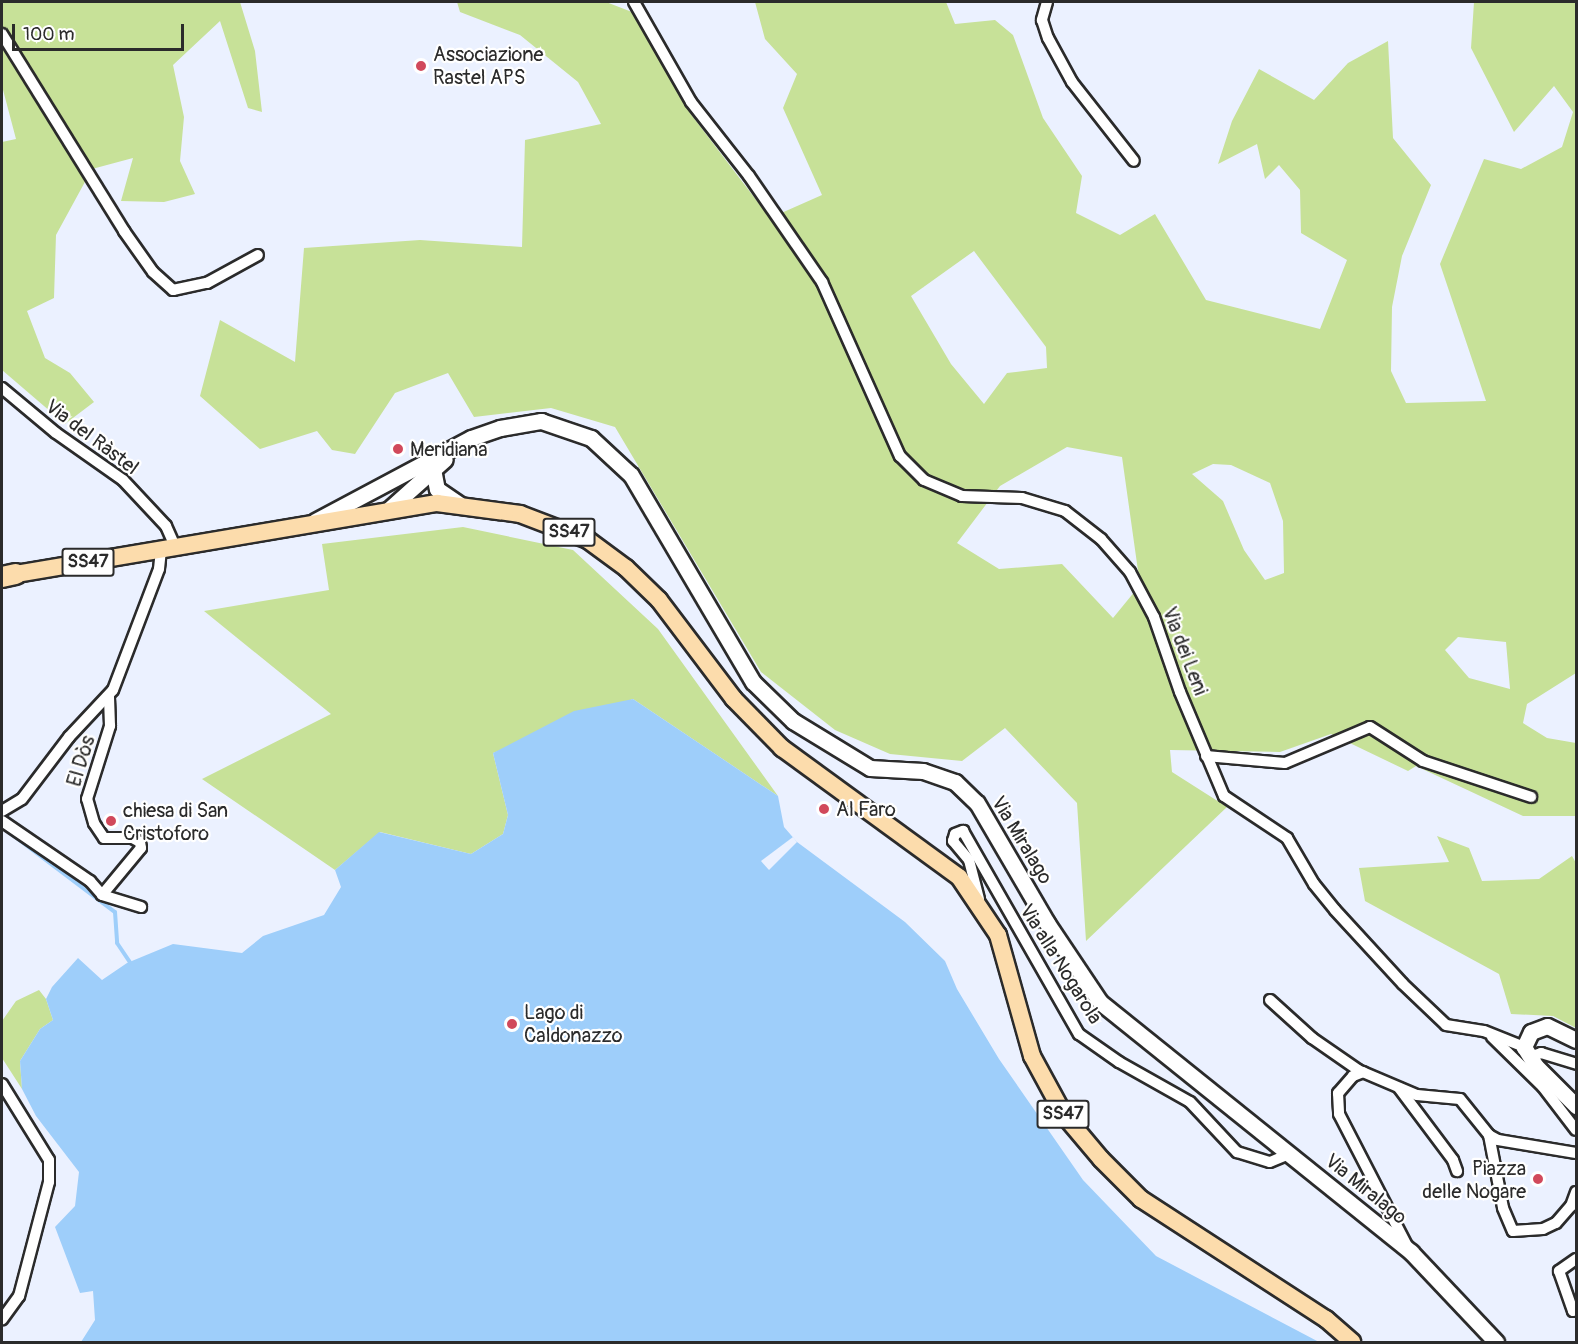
<!DOCTYPE html>
<html>
<head>
<meta charset="utf-8">
<style>
  body { margin:0 }
  #map { position:relative; width:1578px; height:1344px; overflow:hidden; background:#ebf1ff; font-family:Pangolin,sans-serif }
  div>[style] { position:absolute }
  [style*='--x'] { left:calc(var(--x)*1px); top:calc(var(--y)*1px); width:calc(var(--w)*1px); rotate:calc(var(--a)*1deg) }
  .green>* { inset:0; background:#c7e198 }
  .water>* { inset:0; background:#9ecefa }
  .pier>* { inset:0; background:#ebf1ff }
  .stream>* { height:4px; margin:-2px; padding:0 2px; transform-origin:2px; border-radius:2px; background:#9ecefa }
  .roads { filter:drop-shadow(2px 0 #2b2b2b) drop-shadow(-2px 0 #2b2b2b) drop-shadow(0 2px #2b2b2b) drop-shadow(0 -2px #2b2b2b) }
  .street>* { height:10px; margin:-5px; padding:0 5px; transform-origin:5px; border-radius:5px; background:#fff }
  .secondary>* { height:15px; margin:-7.5px; padding:0 7.5px; transform-origin:7.5px; border-radius:7.5px; background:#fff }
  .primary>* { height:16px; margin:-8px; padding:0 8px; transform-origin:8px; border-radius:8px; background:#fcdcac }
  .highway>* { height:20px; margin:-10px; padding:0 10px; transform-origin:10px; border-radius:10px; background:#fcdcac }
  .dots>* { width:16px; height:16px; translate:-50% -50%; box-sizing:border-box; border:3px solid #fff; border-radius:50% }
  span { translate:-50% -50%; white-space:nowrap; text-align:center; line-height:1.15; -webkit-text-stroke:4.5px #fff; paint-order:stroke }
  .shield-label span { padding:2px 4px; background:#fff; border:2px solid; border-radius:4px; -webkit-text-stroke-width:0 }
  .shield-label { font-size:18px; color:#2b2b2b; font-weight:700 }
  .poi-label { font-size:20px; color:#2b2b2b }
  .left { translate:0 -50%; text-align:left }
  .right { translate:-100% -50%; text-align:right }
  .street-label { font-size:20px; color:#2b2b2b }
  .frame { position:absolute; inset:0; border:3px solid #2b2b2b; pointer-events:none }
  .scale { position:absolute; left:12px; top:24px; width:172px; height:27px; box-sizing:border-box; border:3px solid #2b2b2b; border-top:0; padding-left:8px; font-size:18px; line-height:21px; white-space:nowrap; color:#2b2b2b; -webkit-text-stroke:4px #fff; paint-order:stroke }
</style>
</head>
<body>
<div id="map">
  <div class="green">
    <i style="clip-path:polygon(2px 2px,240px 2px,255px 51px,262px 112px,248px 108px,220px 21px,173px 65px,184px 117px,180px 161px,195px 194px,164px 202px,121px 201px,133px 158px,92px 169px,56px 235px,54px 298px,27px 311px,45px 358px,70px 373px,94px 402px,65px 424px,2px 370px,2px 142px,16px 139px,2px 86px)"></i>
    <i style="clip-path:polygon(evenodd,457px 2px,606px 2px,632px 12px,663px 60px,690px 113px,770px 218px,822px 195px,783px 108px,797px 74px,765px 39px,755px 2px,946px 2px,955px 24px,995px 20px,1013px 35px,1043px 118px,1082px 176px,1076px 213px,1120px 235px,1155px 214px,1206px 300px,1320px 329px,1347px 260px,1301px 233px,1300px 190px,1279px 165px,1265px 179px,1257px 144px,1218px 164px,1232px 121px,1259px 69px,1314px 100px,1348px 63px,1388px 41px,1393px 138px,1431px 185px,1402px 256px,1392px 307px,1391px 371px,1406px 403px,1486px 401px,1440px 264px,1484px 159px,1521px 169px,1562px 147px,1573px 112px,1554px 86px,1514px 132px,1471px 48px,1474px 2px,1576px 2px,1576px 673px,1527px 704px,1523px 723px,1547px 738px,1576px 743px,1576px 816px,1523px 816px,1416px 766px,1408px 771px,1331px 734px,1280px 752px,1170px 750px,1172px 772px,1227px 807px,1086px 941px,1077px 803px,1005px 728px,962px 761px,890px 754px,835px 730px,761px 672px,615px 427px,551px 408px,474px 417px,448px 373px,395px 393px,355px 454px,332px 450px,317px 431px,260px 449px,200px 396px,220px 320px,295px 362px,304px 248px,420px 240px,522px 247px,525px 140px,601px 124px,578px 82px,520px 35px,460px 12px,457px 2px,974px 251px,1046px 347px,1047px 368px,1007px 373px,984px 404px,951px 364px,911px 296px,974px 251px,457px 2px,1067px 447px,1122px 457px,1140px 585px,1113px 618px,1062px 564px,999px 569px,957px 543px,1000px 486px,1067px 447px,457px 2px,1213px 464px,1231px 465px,1270px 483px,1283px 521px,1284px 573px,1265px 580px,1244px 550px,1223px 501px,1192px 474px,1213px 464px,457px 2px,1458px 637px,1506px 642px,1510px 689px,1469px 678px,1445px 650px,1458px 637px)"></i>
    <i style="clip-path:polygon(463px 527px,573px 550px,658px 629px,778px 796px,633px 699px,493px 753px,508px 815px,503px 834px,471px 854px,380px 832px,335px 870px,202px 779px,331px 714px,204px 611px,329px 590px,322px 544px)"></i>
    <i style="clip-path:polygon(1437px 836px,1469px 848px,1482px 881px,1539px 879px,1572px 856px,1576px 863px,1576px 1028px,1553px 1016px,1511px 1014px,1499px 974px,1365px 901px,1359px 868px,1449px 862px)"></i>
    <i style="clip-path:polygon(39px 990px,46px 999px,53px 1020px,40px 1029px,20px 1061px,22px 1089px,2px 1058px,2px 1021px,16px 1001px)"></i>
  </div>
  <div class="water">
    <i style="clip-path:polygon(633px 699px,778px 796px,784px 827px,797px 842px,905px 922px,945px 961px,957px 989px,999px 1059px,1083px 1180px,1156px 1256px,1319px 1342px,81px 1342px,95px 1320px,93px 1291px,80px 1293px,55px 1227px,75px 1206px,79px 1172px,36px 1116px,22px 1089px,20px 1061px,40px 1029px,53px 1020px,46px 999px,52px 987px,78px 958px,102px 980px,127px 963px,173px 944px,242px 953px,263px 936px,324px 915px,341px 887px,335px 870px,379px 832px,471px 854px,503px 834px,508px 815px,493px 753px,574px 711px)"></i>
  </div>
  <div class="pier">
    <i style="clip-path:polygon(793px 837px,797px 842px,769px 870px,761px 861px)"></i>
  </div>
  <div class="stream">
    <i style="--x:2;--y:827;--w:141;--a:37"></i>
    <i style="--x:115;--y:912;--w:31;--a:86"></i>
    <i style="--x:117;--y:943;--w:23;--a:56"></i>
  </div>
  <div class="roads">
    <div class="street">
      <i style="--x:634;--y:2;--w:115;--a:60.3"></i>
      <i style="--x:691;--y:102;--w:94;--a:51.9"></i>
      <i style="--x:749;--y:176;--w:129;--a:55.4"></i>
      <i style="--x:822;--y:282;--w:191;--a:65.9"></i>
      <i style="--x:900;--y:456;--w:34;--a:45"></i>
      <i style="--x:924;--y:480;--w:41;--a:22.8"></i>
      <i style="--x:962;--y:496;--w:60;--a:1.9"></i>
      <i style="--x:1022;--y:498;--w:45;--a:16.8"></i>
      <i style="--x:1065;--y:511;--w:46;--a:37.9"></i>
      <i style="--x:1101;--y:539;--w:44;--a:48.7"></i>
      <i style="--x:1130;--y:572;--w:51;--a:61.9"></i>
      <i style="--x:1154;--y:617;--w:79;--a:70.9"></i>
      <i style="--x:1180;--y:692;--w:113;--a:67.1"></i>
      <i style="--x:1224;--y:796;--w:76;--a:33.7"></i>
      <i style="--x:1287;--y:838;--w:53;--a:59.6"></i>
      <i style="--x:1314;--y:884;--w:33;--a:51"></i>
      <i style="--x:1335;--y:910;--w:100;--a:47.4"></i>
      <i style="--x:1403;--y:984;--w:59;--a:43.6"></i>
      <i style="--x:1446;--y:1025;--w:38;--a:9"></i>
      <i style="--x:1484;--y:1031;--w:43;--a:21.8"></i>
      <i style="--x:1047;--y:2;--w:19;--a:106"></i>
      <i style="--x:1042;--y:20;--w:19;--a:72"></i>
      <i style="--x:1048;--y:38;--w:50;--a:61.4"></i>
      <i style="--x:1072;--y:82;--w:100;--a:51.9"></i>
      <i style="--x:2;--y:34;--w:232;--a:58.2"></i>
      <i style="--x:124;--y:231;--w:50;--a:54.7"></i>
      <i style="--x:153;--y:272;--w:27;--a:42"></i>
      <i style="--x:173;--y:290;--w:35;--a:-12"></i>
      <i style="--x:207;--y:283;--w:58;--a:-28.8"></i>
      <i style="--x:2;--y:388;--w:70;--a:39.8"></i>
      <i style="--x:56;--y:433;--w:82;--a:35"></i>
      <i style="--x:123;--y:480;--w:63;--a:46.9"></i>
      <i style="--x:166;--y:526;--w:24;--a:66"></i>
      <i style="--x:1206;--y:756;--w:79;--a:5.1"></i>
      <i style="--x:1285;--y:763;--w:92;--a:-23"></i>
      <i style="--x:1370;--y:727;--w:63;--a:32.7"></i>
      <i style="--x:1423;--y:761;--w:114;--a:18.4"></i>
      <i style="--x:2;--y:811;--w:23;--a:-31"></i>
      <i style="--x:22;--y:799;--w:78;--a:-52.8"></i>
      <i style="--x:69;--y:737;--w:64;--a:-46.9"></i>
      <i style="--x:113;--y:690;--w:129;--a:-69.2"></i>
      <i style="--x:159;--y:569;--w:18;--a:-84"></i>
      <i style="--x:2;--y:821;--w:107;--a:34.3"></i>
      <i style="--x:90;--y:881;--w:18;--a:49"></i>
      <i style="--x:102;--y:895;--w:61;--a:-50.3"></i>
      <i style="--x:141;--y:848;--w:6;--a:-99"></i>
      <i style="--x:140;--y:842;--w:9;--a:-153"></i>
      <i style="--x:132;--y:838;--w:28;--a:180"></i>
      <i style="--x:104;--y:838;--w:18;--a:-124"></i>
      <i style="--x:94;--y:823;--w:25;--a:-106"></i>
      <i style="--x:87;--y:799;--w:77;--a:-72.5"></i>
      <i style="--x:110;--y:726;--w:31;--a:-92"></i>
      <i style="--x:102;--y:895;--w:41;--a:17.1"></i>
      <i style="--x:979;--y:899;--w:40;--a:-104.4"></i>
      <i style="--x:969;--y:860;--w:25;--a:-130"></i>
      <i style="--x:953;--y:841;--w:7;--a:-74"></i>
      <i style="--x:955;--y:834;--w:9;--a:-21"></i>
      <i style="--x:963;--y:831;--w:234;--a:60.3"></i>
      <i style="--x:1079;--y:1034;--w:49;--a:35"></i>
      <i style="--x:1119;--y:1062;--w:81;--a:29.4"></i>
      <i style="--x:1190;--y:1102;--w:69;--a:46.8"></i>
      <i style="--x:1237;--y:1152;--w:34;--a:17"></i>
      <i style="--x:1270;--y:1162;--w:21;--a:-23"></i>
      <i style="--x:1270;--y:1000;--w:57;--a:42.1"></i>
      <i style="--x:1312;--y:1038;--w:56;--a:34.8"></i>
      <i style="--x:1358;--y:1070;--w:64;--a:23"></i>
      <i style="--x:1417;--y:1095;--w:43;--a:5.3"></i>
      <i style="--x:1460;--y:1099;--w:46;--a:51.1"></i>
      <i style="--x:1489;--y:1135;--w:10;--a:29"></i>
      <i style="--x:1498;--y:1140;--w:79;--a:9.5"></i>
      <i style="--x:1492;--y:1037;--w:71;--a:44.4"></i>
      <i style="--x:1543;--y:1087;--w:54;--a:52.5"></i>
      <i style="--x:1529;--y:1057;--w:13;--a:-18"></i>
      <i style="--x:1541;--y:1053;--w:37;--a:17"></i>
      <i style="--x:1363;--y:1072;--w:11;--a:158"></i>
      <i style="--x:1353;--y:1076;--w:23;--a:131"></i>
      <i style="--x:1338;--y:1093;--w:21;--a:87"></i>
      <i style="--x:1339;--y:1114;--w:148;--a:62.7"></i>
      <i style="--x:2;--y:1084;--w:89;--a:58.3"></i>
      <i style="--x:49;--y:1160;--w:22;--a:90"></i>
      <i style="--x:49;--y:1182;--w:118;--a:104.7"></i>
      <i style="--x:19;--y:1296;--w:29;--a:126"></i>
      <i style="--x:1399;--y:1088;--w:90;--a:53.1"></i>
      <i style="--x:1453;--y:1160;--w:12;--a:70"></i>
      <i style="--x:1489;--y:1135;--w:74;--a:79.1"></i>
      <i style="--x:1503;--y:1208;--w:25;--a:67"></i>
      <i style="--x:1513;--y:1231;--w:30;--a:-4"></i>
      <i style="--x:1543;--y:1229;--w:14;--a:-25"></i>
      <i style="--x:1556;--y:1223;--w:23;--a:-49"></i>
      <i style="--x:1571;--y:1206;--w:15;--a:-70"></i>
      <i style="--x:1576;--y:1259;--w:21;--a:145"></i>
      <i style="--x:1559;--y:1271;--w:42;--a:70.7"></i>
      <i style="--x:1573;--y:1311;--w:3;--a:-18"></i>
    </div>
    <div class="secondary">
      <i style="--x:433;--y:469;--w:20;--a:79"></i>
      <i style="--x:437;--y:489;--w:27;--a:34"></i>
      <i style="--x:388;--y:510;--w:76;--a:-41.8"></i>
      <i style="--x:315;--y:521;--w:177;--a:-28"></i>
      <i style="--x:471;--y:438;--w:31;--a:-19"></i>
      <i style="--x:500;--y:428;--w:42;--a:-9.7"></i>
      <i style="--x:541;--y:421;--w:53;--a:18.8"></i>
      <i style="--x:591;--y:438;--w:54;--a:42.8"></i>
      <i style="--x:631;--y:475;--w:240;--a:59.5"></i>
      <i style="--x:753;--y:682;--w:56;--a:44.3"></i>
      <i style="--x:793;--y:721;--w:90;--a:31.4"></i>
      <i style="--x:870;--y:768;--w:53;--a:3.2"></i>
      <i style="--x:923;--y:771;--w:34;--a:19"></i>
      <i style="--x:955;--y:782;--w:30;--a:44"></i>
      <i style="--x:977;--y:803;--w:139;--a:59.7"></i>
      <i style="--x:1047;--y:923;--w:95;--a:56.1"></i>
      <i style="--x:1100;--y:1002;--w:399;--a:38.8"></i>
      <i style="--x:1411;--y:1252;--w:124;--a:46.6"></i>
      <i style="--x:1576;--y:1040;--w:32;--a:-154"></i>
      <i style="--x:1547;--y:1026;--w:17;--a:159"></i>
      <i style="--x:1531;--y:1032;--w:17;--a:115"></i>
      <i style="--x:1524;--y:1047;--w:22;--a:58"></i>
      <i style="--x:1536;--y:1066;--w:57;--a:45"></i>
    </div>
    <div class="primary">
      <i style="--x:16;--y:574;--w:427;--a:-9.6"></i>
      <i style="--x:437;--y:503;--w:84;--a:7.5"></i>
      <i style="--x:520;--y:514;--w:73;--a:20.9"></i>
      <i style="--x:588;--y:540;--w:47;--a:36.4"></i>
      <i style="--x:626;--y:568;--w:46;--a:44.1"></i>
      <i style="--x:659;--y:600;--w:124;--a:52.9"></i>
      <i style="--x:734;--y:699;--w:69;--a:45.6"></i>
      <i style="--x:782;--y:748;--w:219;--a:36.1"></i>
      <i style="--x:959;--y:877;--w:70;--a:56.1"></i>
      <i style="--x:998;--y:935;--w:126;--a:74.3"></i>
      <i style="--x:1032;--y:1056;--w:67;--a:61.5"></i>
      <i style="--x:1064;--y:1115;--w:57;--a:49.9"></i>
      <i style="--x:1101;--y:1159;--w:57;--a:45"></i>
      <i style="--x:1141;--y:1199;--w:221;--a:33"></i>
      <i style="--x:1326;--y:1319;--w:35;--a:41"></i>
    </div>
    <div class="highway">
      <i style="--x:2;--y:577;--w:14;--a:-12"></i>
    </div>
  </div>
  <div class="dots">
    <i style="left:421px;top:66px;background:#d1495b"></i>
    <i style="left:398px;top:449px;background:#d1495b"></i>
    <i style="left:824px;top:809px;background:#d1495b"></i>
    <i style="left:111px;top:821px;background:#d1495b"></i>
    <i style="left:512px;top:1024px;background:#d1495b"></i>
    <i style="left:1538px;top:1179px;background:#d1495b"></i>
  </div>
  <div class="shield-label">
    <span style="left:569px;top:532px">SS47</span>
    <span style="left:88px;top:562px">SS47</span>
    <span style="left:1063px;top:1114px">SS47</span>
  </div>
  <div class="poi-label">
    <span class="left" style="left:433px;top:66px">Associazione<br>Rastel APS</span>
    <span class="left" style="left:410px;top:449px">Meridiana</span>
    <span class="left" style="left:836px;top:809px">Al Faro</span>
    <span class="left" style="left:123px;top:822px">chiesa di San<br>Cristoforo</span>
    <span class="left" style="left:524px;top:1024px">Lago di<br>Caldonazzo</span>
    <span class="right" style="left:1526px;top:1180px">Piazza<br>delle Nogare</span>
  </div>
  <div class="street-label">
    <span style="left:92px;top:437px;rotate:37deg">Via del Ràstel</span>
    <span style="left:1185px;top:651px;rotate:69deg">Via dei Leni</span>
    <span style="left:81px;top:761px;rotate:-73deg">El Dòs</span>
    <span style="left:1022px;top:840px;rotate:59deg">Via Miralago</span>
    <span style="left:1061px;top:964px;rotate:58deg">Via alla Nogarola</span>
    <span style="left:1366px;top:1189px;rotate:39deg">Via Miralago</span>
  </div>
  <div class="frame"></div>
  <div class="scale">100 m</div>
</div>
</body>
</html>
